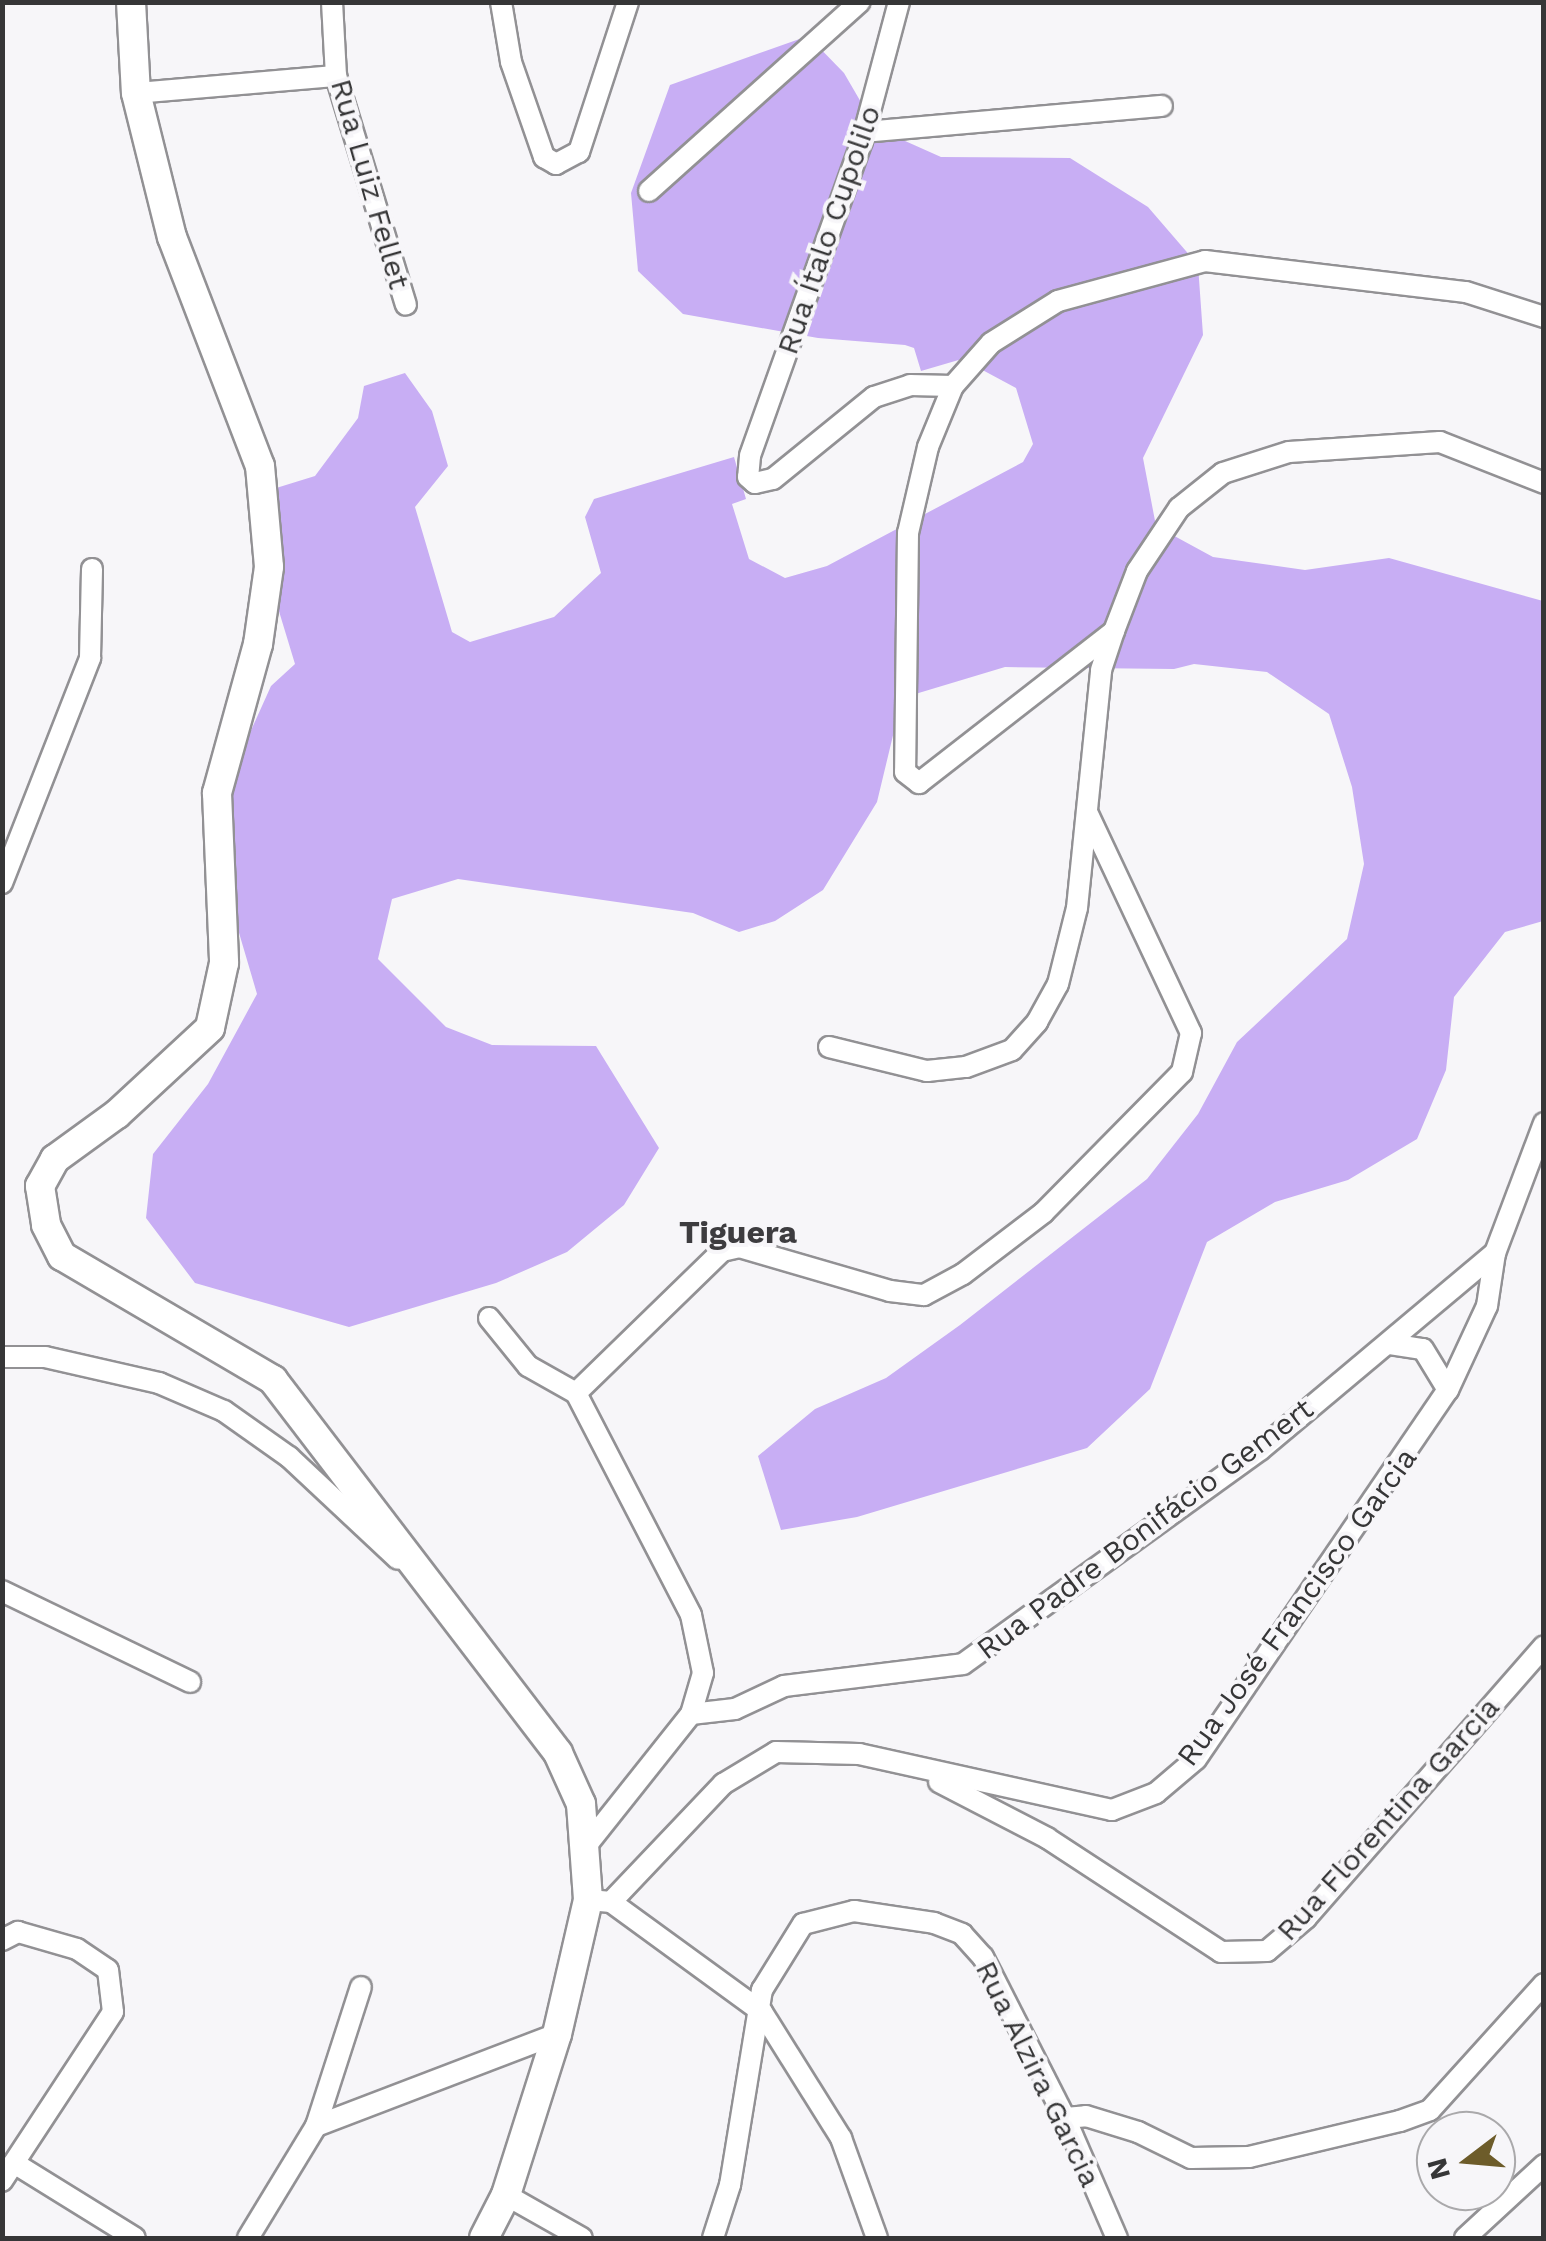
<!DOCTYPE html>
<html>
<head>
<meta charset="utf-8">
<style>
  body { margin:0 }
  #map { position:relative; width:1546px; height:2241px; overflow:hidden; background:#f7f6f9; font-family:"Work Sans",sans-serif }
  div>[style] { position:absolute }
  [style*='--x'] { left:calc(var(--x)*1px); top:calc(var(--y)*1px); width:calc(var(--w)*1px); rotate:calc(var(--a)*1deg) }
  .forest>* { inset:0; background:#c8aef4 }
  .roads { filter:drop-shadow(2px 0 #929194) drop-shadow(-2px 0 #929194) drop-shadow(0 2px #929194) drop-shadow(0 -2px #929194) }
  .street>* { height:20px; margin:-10px; padding:0 10px; transform-origin:10px; border-radius:10px; background:#fff }
  .secondary>* { height:28px; margin:-14px; padding:0 14px; transform-origin:14px; border-radius:14px; background:#fff }
  span { translate:-50% -50%; white-space:nowrap; text-align:center; line-height:1.15; -webkit-text-stroke:8px #f7f6f9; paint-order:stroke }
  .street-label { font-size:30px; color:#363637 }
  .neighbourhood-label { font-size:32px; color:#3d3c3f; font-weight:700 }
  .frame { position:absolute; inset:0; border:5px solid #363637; pointer-events:none }
  .north { position:absolute; left:1416px; top:2111px; width:100px; height:100px; box-sizing:border-box; background:#f7f6f9; border:2px solid #aaa9ab; border-radius:50%; rotate:254deg; font-size:28px; font-weight:700; line-height:40px; text-align:center; color:#363637 }
  .north::after { content:''; display:block; margin:auto; width:35px; height:45px; background:#6d5c2a; clip-path:polygon(50% 0,100% 100%,50% 72%,0 100%) }
</style>
</head>
<body>
<div id="map">
  <div class="forest">
    <i style="clip-path:polygon(808px 36px,844px 73px,876px 128px,941px 157px,1070px 158px,1148px 207px,1198px 265px,1203px 335px,1143px 458px,1156px 526px,1213px 557px,1305px 570px,1389px 558px,1543px 601px,1543px 921px,1505px 932px,1454px 997px,1446px 1070px,1417px 1139px,1348px 1180px,1275px 1202px,1207px 1242px,1150px 1389px,1087px 1448px,857px 1517px,781px 1530px,758px 1456px,815px 1409px,886px 1378px,960px 1325px,1147px 1179px,1198px 1114px,1237px 1042px,1347px 939px,1364px 864px,1352px 787px,1329px 714px,1267px 672px,1194px 664px,1174px 669px,1005px 667px,902px 698px,877px 802px,823px 890px,775px 921px,739px 932px,693px 913px,458px 879px,392px 899px,378px 959px,446px 1027px,492px 1045px,596px 1046px,659px 1148px,624px 1205px,567px 1252px,496px 1283px,349px 1327px,195px 1283px,146px 1218px,153px 1154px,208px 1084px,257px 994px,224px 882px,230px 777px,271px 686px,295px 664px,278px 608px,273px 489px,315px 476px,358px 418px,364px 386px,405px 373px,432px 411px,448px 466px,415px 507px,452px 632px,470px 642px,554px 617px,601px 573px,585px 517px,594px 499px,734px 457px,746px 499px,732px 504px,749px 559px,785px 578px,827px 566px,1023px 462px,1033px 444px,1016px 388px,962px 359px,921px 371px,914px 348px,905px 345px,818px 338px,683px 314px,638px 271px,631px 193px,670px 85px)"></i>
  </div>
  <div class="roads">
    <div class="street">
      <i style="--x:332;--y:2;--w:74;--a:86.9"></i>
      <i style="--x:336;--y:76;--w:239;--a:73"></i>
      <i style="--x:501;--y:2;--w:61;--a:80.5"></i>
      <i style="--x:511;--y:62;--w:101;--a:70.8"></i>
      <i style="--x:544;--y:157;--w:14;--a:30"></i>
      <i style="--x:556;--y:164;--w:26;--a:-28"></i>
      <i style="--x:579;--y:152;--w:158;--a:-71.9"></i>
      <i style="--x:899;--y:2;--w:144;--a:104.9"></i>
      <i style="--x:862;--y:141;--w:334;--a:109.6"></i>
      <i style="--x:750;--y:456;--w:21;--a:95"></i>
      <i style="--x:748;--y:477;--w:9;--a:41"></i>
      <i style="--x:755;--y:483;--w:18;--a:-13"></i>
      <i style="--x:773;--y:479;--w:130;--a:-39.1"></i>
      <i style="--x:874;--y:397;--w:38;--a:-18"></i>
      <i style="--x:910;--y:385;--w:43;--a:1.3"></i>
      <i style="--x:953;--y:386;--w:66;--a:112.3"></i>
      <i style="--x:928;--y:447;--w:88;--a:103.1"></i>
      <i style="--x:908;--y:533;--w:239;--a:90.7"></i>
      <i style="--x:905;--y:772;--w:18;--a:38"></i>
      <i style="--x:919;--y:783;--w:247;--a:-37.9"></i>
      <i style="--x:136;--y:93;--w:201;--a:-4.9"></i>
      <i style="--x:864;--y:132;--w:299;--a:-5"></i>
      <i style="--x:649;--y:191;--w:283;--a:-41.9"></i>
      <i style="--x:953;--y:386;--w:57;--a:-48.5"></i>
      <i style="--x:991;--y:343;--w:79;--a:-32.1"></i>
      <i style="--x:1058;--y:301;--w:152;--a:-15.2"></i>
      <i style="--x:1205;--y:261;--w:263;--a:6.8"></i>
      <i style="--x:1466;--y:292;--w:82;--a:17.8"></i>
      <i style="--x:2;--y:883;--w:242;--a:-68.6"></i>
      <i style="--x:90;--y:658;--w:89;--a:-88.7"></i>
      <i style="--x:829;--y:1047;--w:101;--a:13.8"></i>
      <i style="--x:927;--y:1071;--w:39;--a:-6"></i>
      <i style="--x:966;--y:1067;--w:49;--a:-20.3"></i>
      <i style="--x:1012;--y:1050;--w:38;--a:-48"></i>
      <i style="--x:1037;--y:1022;--w:43;--a:-61.1"></i>
      <i style="--x:1058;--y:984;--w:78;--a:-76"></i>
      <i style="--x:1077;--y:908;--w:239;--a:-84.2"></i>
      <i style="--x:1101;--y:670;--w:41;--a:-71.6"></i>
      <i style="--x:1114;--y:631;--w:64;--a:-69"></i>
      <i style="--x:1137;--y:571;--w:76;--a:-56.3"></i>
      <i style="--x:1179;--y:508;--w:56;--a:-38.5"></i>
      <i style="--x:1223;--y:473;--w:69;--a:-17.7"></i>
      <i style="--x:1289;--y:452;--w:151;--a:-3.8"></i>
      <i style="--x:1440;--y:442;--w:112;--a:21.5"></i>
      <i style="--x:489;--y:1318;--w:62;--a:50.9"></i>
      <i style="--x:528;--y:1366;--w:55;--a:29.4"></i>
      <i style="--x:576;--y:1393;--w:250;--a:62.6"></i>
      <i style="--x:691;--y:1615;--w:59;--a:78.3"></i>
      <i style="--x:703;--y:1673;--w:43;--a:106.3"></i>
      <i style="--x:691;--y:1714;--w:169;--a:128.5"></i>
      <i style="--x:1390;--y:1344;--w:33;--a:9"></i>
      <i style="--x:1423;--y:1349;--w:48;--a:58.6"></i>
      <i style="--x:2;--y:1357;--w:43;--a:0"></i>
      <i style="--x:45;--y:1357;--w:117;--a:12.8"></i>
      <i style="--x:159;--y:1383;--w:71;--a:23.3"></i>
      <i style="--x:224;--y:1411;--w:80;--a:35.3"></i>
      <i style="--x:289;--y:1457;--w:149;--a:43.1"></i>
      <i style="--x:576;--y:1393;--w:204;--a:-44.2"></i>
      <i style="--x:722;--y:1251;--w:17;--a:-13"></i>
      <i style="--x:739;--y:1247;--w:157;--a:16.2"></i>
      <i style="--x:890;--y:1291;--w:34;--a:7"></i>
      <i style="--x:924;--y:1295;--w:44;--a:-28.3"></i>
      <i style="--x:963;--y:1274;--w:101;--a:-37.3"></i>
      <i style="--x:1043;--y:1213;--w:198;--a:-45.4"></i>
      <i style="--x:1182;--y:1072;--w:40;--a:-77"></i>
      <i style="--x:1191;--y:1033;--w:242;--a:-115.2"></i>
      <i style="--x:2;--y:1591;--w:209;--a:25.8"></i>
      <i style="--x:691;--y:1714;--w:44;--a:-6.5"></i>
      <i style="--x:735;--y:1709;--w:54;--a:-25.1"></i>
      <i style="--x:784;--y:1686;--w:180;--a:-7"></i>
      <i style="--x:963;--y:1664;--w:366;--a:-35.8"></i>
      <i style="--x:1260;--y:1450;--w:307;--a:-40"></i>
      <i style="--x:939;--y:1782;--w:122;--a:27.4"></i>
      <i style="--x:1047;--y:1838;--w:208;--a:33.2"></i>
      <i style="--x:1221;--y:1952;--w:46;--a:-1.2"></i>
      <i style="--x:1267;--y:1951;--w:51;--a:-40.2"></i>
      <i style="--x:1306;--y:1918;--w:361;--a:-48.8"></i>
      <i style="--x:600;--y:1901;--w:11;--a:5"></i>
      <i style="--x:611;--y:1902;--w:187;--a:36.1"></i>
      <i style="--x:762;--y:2012;--w:149;--a:57.9"></i>
      <i style="--x:841;--y:2138;--w:106;--a:70.2"></i>
      <i style="--x:611;--y:1902;--w:163;--a:-46.5"></i>
      <i style="--x:723;--y:1784;--w:62;--a:-31.1"></i>
      <i style="--x:776;--y:1752;--w:83;--a:1.4"></i>
      <i style="--x:859;--y:1754;--w:259;--a:12.5"></i>
      <i style="--x:1112;--y:1810;--w:47;--a:-21.1"></i>
      <i style="--x:1156;--y:1793;--w:52;--a:-40.4"></i>
      <i style="--x:1196;--y:1759;--w:447;--a:-55.7"></i>
      <i style="--x:1448;--y:1390;--w:93;--a:-65.1"></i>
      <i style="--x:1487;--y:1306;--w:54;--a:-81.4"></i>
      <i style="--x:1495;--y:1253;--w:139;--a:-69.3"></i>
      <i style="--x:2;--y:1940;--w:18;--a:-27"></i>
      <i style="--x:18;--y:1932;--w:61;--a:16.1"></i>
      <i style="--x:77;--y:1949;--w:37;--a:34"></i>
      <i style="--x:108;--y:1970;--w:42;--a:83.2"></i>
      <i style="--x:113;--y:2012;--w:202;--a:123.3"></i>
      <i style="--x:1065;--y:2118;--w:21;--a:-5"></i>
      <i style="--x:1086;--y:2116;--w:54;--a:17.1"></i>
      <i style="--x:1138;--y:2132;--w:59;--a:26.1"></i>
      <i style="--x:1191;--y:2158;--w:58;--a:-1"></i>
      <i style="--x:1249;--y:2157;--w:155;--a:-13.4"></i>
      <i style="--x:1400;--y:2121;--w:32;--a:-20"></i>
      <i style="--x:1430;--y:2110;--w:170;--a:-47.9"></i>
      <i style="--x:316;--y:2126;--w:258;--a:-20.9"></i>
      <i style="--x:14;--y:2163;--w:142;--a:31.8"></i>
      <i style="--x:506;--y:2195;--w:87;--a:29.5"></i>
      <i style="--x:248;--y:2238;--w:131;--a:-58.7"></i>
      <i style="--x:316;--y:2126;--w:146;--a:-72.1"></i>
      <i style="--x:713;--y:2238;--w:56;--a:-72.2"></i>
      <i style="--x:730;--y:2185;--w:198;--a:-80.7"></i>
      <i style="--x:762;--y:1990;--w:78;--a:-58.2"></i>
      <i style="--x:803;--y:1924;--w:53;--a:-14.3"></i>
      <i style="--x:854;--y:1911;--w:81;--a:8.5"></i>
      <i style="--x:934;--y:1923;--w:30;--a:21"></i>
      <i style="--x:962;--y:1934;--w:31;--a:48"></i>
      <i style="--x:983;--y:1957;--w:181;--a:63"></i>
      <i style="--x:1065;--y:2118;--w:131;--a:66.6"></i>
      <i style="--x:1465;--y:2238;--w:108;--a:-42.7"></i>
    </div>
    <div class="secondary">
      <i style="--x:131;--y:2;--w:91;--a:86.9"></i>
      <i style="--x:136;--y:93;--w:148;--a:76"></i>
      <i style="--x:172;--y:237;--w:245;--a:69"></i>
      <i style="--x:260;--y:466;--w:101;--a:84.9"></i>
      <i style="--x:269;--y:567;--w:78;--a:98.1"></i>
      <i style="--x:258;--y:644;--w:155;--a:105.4"></i>
      <i style="--x:217;--y:793;--w:170;--a:87.6"></i>
      <i style="--x:224;--y:963;--w:66;--a:102.2"></i>
      <i style="--x:210;--y:1028;--w:127;--a:137.2"></i>
      <i style="--x:117;--y:1114;--w:77;--a:144"></i>
      <i style="--x:55;--y:1159;--w:31;--a:119"></i>
      <i style="--x:40;--y:1186;--w:39;--a:81"></i>
      <i style="--x:46;--y:1225;--w:35;--a:63"></i>
      <i style="--x:62;--y:1256;--w:245;--a:30.4"></i>
      <i style="--x:273;--y:1380;--w:469;--a:52.6"></i>
      <i style="--x:558;--y:1753;--w:56;--a:65.7"></i>
      <i style="--x:581;--y:1804;--w:96;--a:85.8"></i>
      <i style="--x:588;--y:1900;--w:138;--a:103"></i>
      <i style="--x:557;--y:2034;--w:169;--a:107.6"></i>
      <i style="--x:506;--y:2195;--w:48;--a:117.1"></i>
    </div>
  </div>
  <div class="street-label">
    <span style="left:370px;top:184px;rotate:74deg">Rua Luiz Fellet</span>
    <span style="left:829px;top:230px;rotate:-71deg">Rua Ítalo Cupolilo</span>
    <span style="left:1145px;top:1529px;rotate:-37deg">Rua Padre Bonifácio Gemert</span>
    <span style="left:1297px;top:1607px;rotate:-54deg">Rua José Francisco Garcia</span>
    <span style="left:1388px;top:1819px;rotate:-48deg">Rua Florentina Garcia</span>
    <span style="left:1038px;top:2074px;rotate:64deg">Rua Alzira Garcia</span>
  </div>
  <div class="neighbourhood-label">
    <span style="left:738px;top:1232px">Tiguera</span>
  </div>
  <div class="frame"></div>
  <div class="north">N</div>
</div>
</body>
</html>
